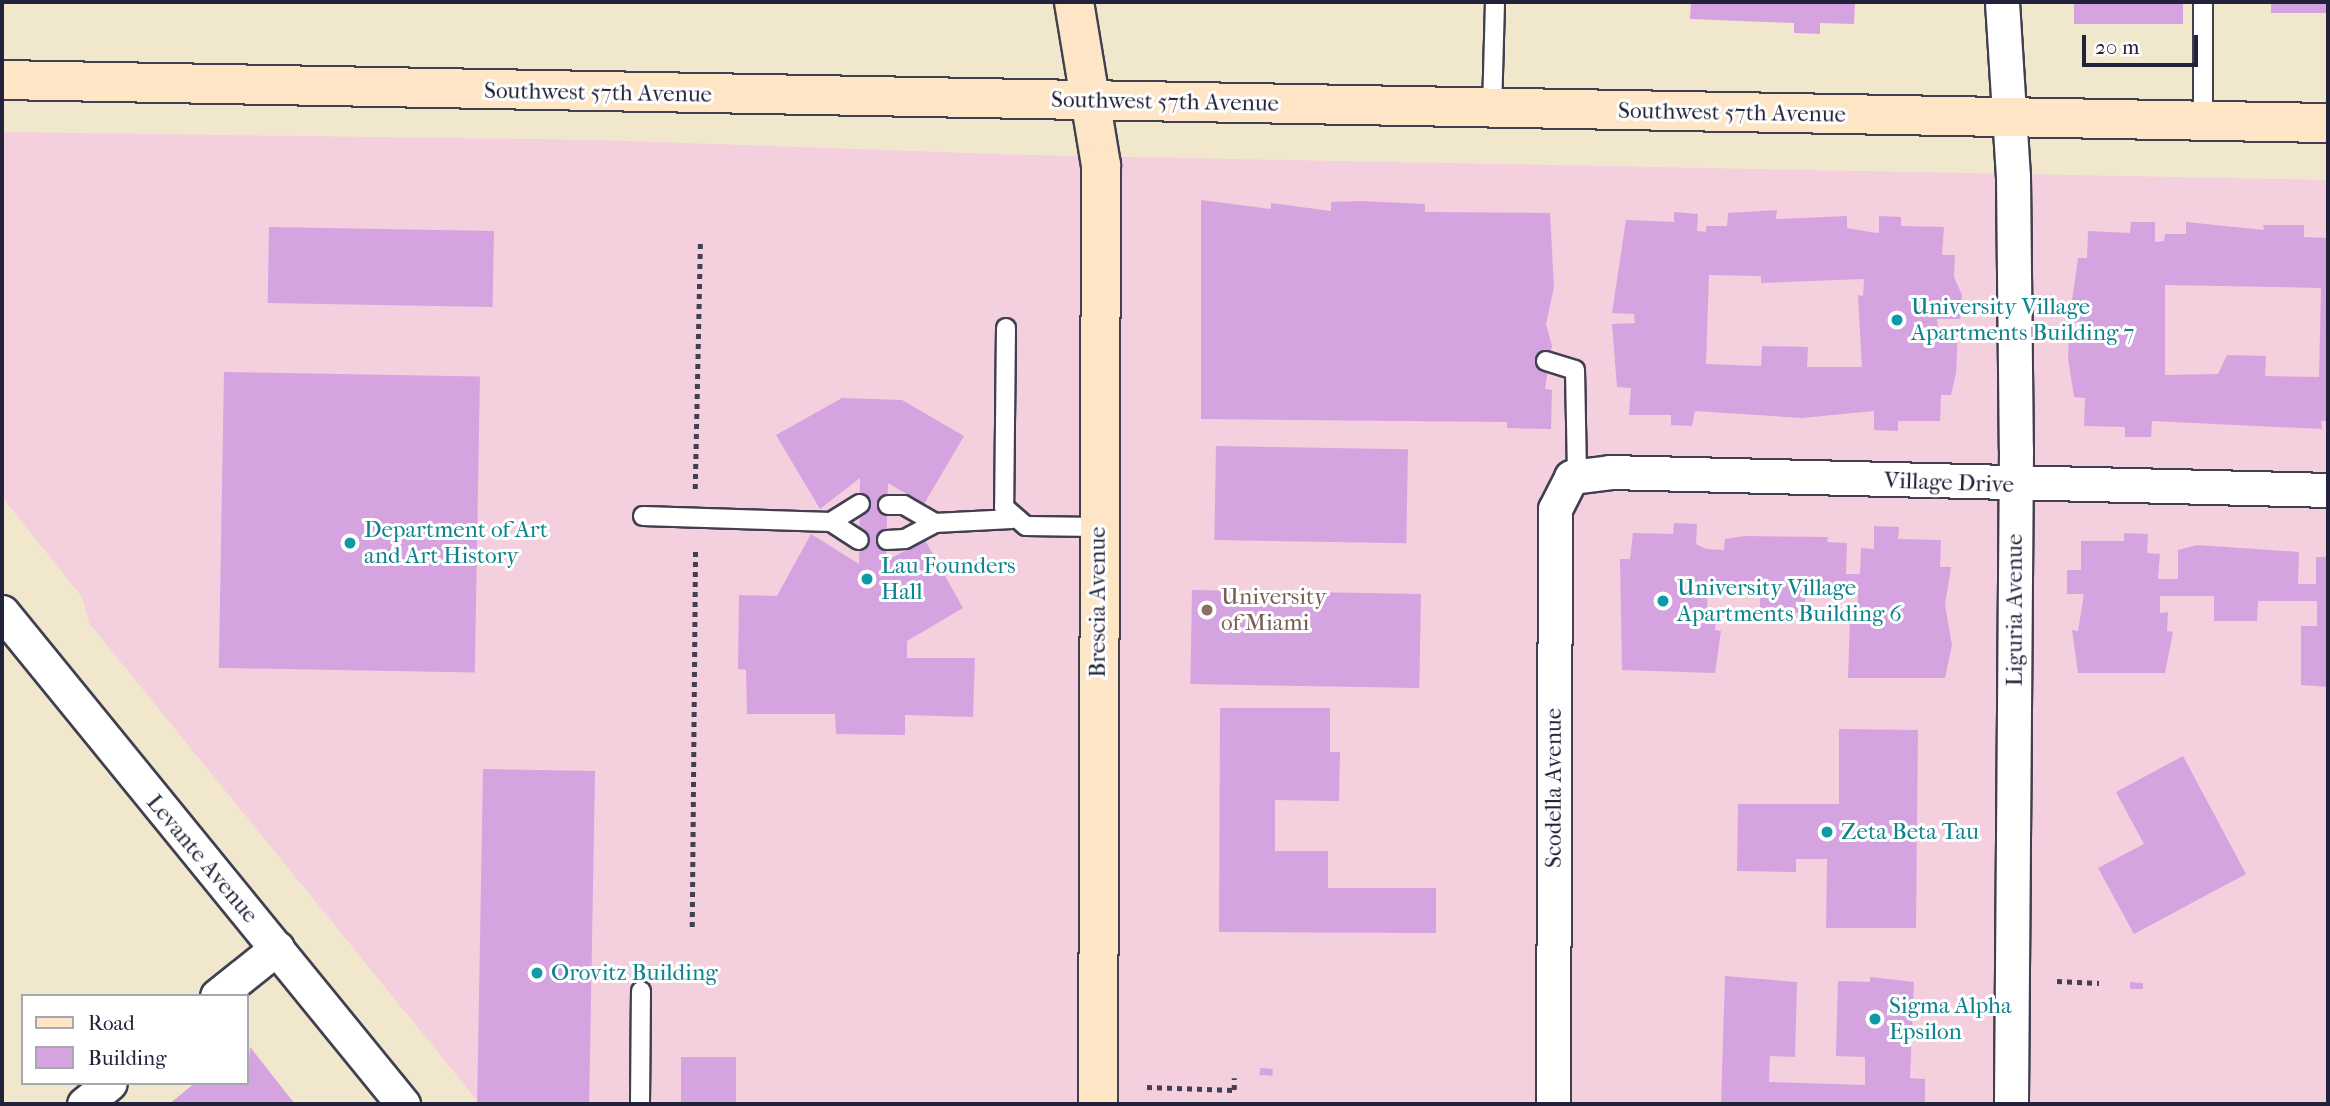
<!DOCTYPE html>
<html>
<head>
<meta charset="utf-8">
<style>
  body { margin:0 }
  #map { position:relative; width:2330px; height:1106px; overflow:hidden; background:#f1e7cd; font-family:"IM FELL French Canon",serif }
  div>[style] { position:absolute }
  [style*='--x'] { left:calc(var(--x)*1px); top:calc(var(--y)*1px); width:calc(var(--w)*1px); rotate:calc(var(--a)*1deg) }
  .built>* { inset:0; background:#f4cfde }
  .building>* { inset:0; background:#d6a3e1; transform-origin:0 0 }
  .path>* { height:4.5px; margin-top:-2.25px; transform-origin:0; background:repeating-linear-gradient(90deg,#414051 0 5px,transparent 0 10px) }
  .roads { filter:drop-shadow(2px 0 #414051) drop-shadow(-2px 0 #414051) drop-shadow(0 2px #414051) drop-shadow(0 -2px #414051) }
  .lane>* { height:18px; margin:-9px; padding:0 9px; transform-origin:9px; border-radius:9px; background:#fff }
  .street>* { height:33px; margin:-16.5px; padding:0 16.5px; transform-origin:16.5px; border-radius:16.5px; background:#fff }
  .secondary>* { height:38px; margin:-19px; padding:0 19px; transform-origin:19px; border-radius:19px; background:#fee5c5 }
  .dots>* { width:19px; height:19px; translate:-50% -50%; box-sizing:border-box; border:4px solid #fff; border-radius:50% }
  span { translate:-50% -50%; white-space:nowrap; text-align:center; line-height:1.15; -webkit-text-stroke:6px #fff; paint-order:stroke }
  .street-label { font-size:23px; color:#22223b }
  .culture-label { font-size:23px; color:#0d838f }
  .left { translate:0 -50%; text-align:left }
  .education-label { font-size:23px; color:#785e54 }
  .frame { position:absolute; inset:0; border:4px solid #22223b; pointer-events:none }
  .legend { position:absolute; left:21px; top:994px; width:228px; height:91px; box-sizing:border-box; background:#fff; border:2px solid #a7a7b1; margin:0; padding:9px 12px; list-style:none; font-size:21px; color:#22223b }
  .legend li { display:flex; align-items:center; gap:14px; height:35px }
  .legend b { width:35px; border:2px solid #a7a7b1 }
  .scale { position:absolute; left:2082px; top:35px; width:116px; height:32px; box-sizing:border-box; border:4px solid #22223b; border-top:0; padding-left:9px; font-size:21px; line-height:24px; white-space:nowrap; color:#22223b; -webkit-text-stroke:5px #fff; paint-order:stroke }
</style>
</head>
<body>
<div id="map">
  <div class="built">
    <i style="clip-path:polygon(2px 132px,597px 140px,1026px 155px,2328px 180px,2328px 1104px,480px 1104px,89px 623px,82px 597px,2px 497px)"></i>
  </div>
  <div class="building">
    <i style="clip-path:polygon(1691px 2px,1855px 2px,1854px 24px,1820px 23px,1820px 34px,1794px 33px,1794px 23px,1690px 19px)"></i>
    <i style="left:2074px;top:2px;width:109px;height:22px"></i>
    <i style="left:2271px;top:2px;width:57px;height:11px"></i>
    <i style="clip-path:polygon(1201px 200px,1271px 209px,1271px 203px,1331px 211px,1331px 202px,1361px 201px,1425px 204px,1425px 212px,1550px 213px,1554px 287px,1546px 324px,1552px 346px,1545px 389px,1552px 390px,1551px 429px,1507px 428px,1507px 422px,1201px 419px)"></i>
    <i style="clip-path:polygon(evenodd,1777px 210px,1776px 219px,1847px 216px,1847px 228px,1870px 232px,1879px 233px,1879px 216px,1901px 217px,1901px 226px,1944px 227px,1942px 255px,1955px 255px,1954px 277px,1962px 295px,1960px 319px,1937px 319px,1938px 330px,1958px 330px,1956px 373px,1951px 395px,1941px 395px,1940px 421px,1898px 421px,1898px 431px,1874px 430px,1874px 411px,1802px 418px,1695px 411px,1692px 426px,1671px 425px,1671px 415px,1629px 415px,1631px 388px,1617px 387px,1612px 324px,1635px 323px,1634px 314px,1612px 313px,1626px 220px,1674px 222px,1674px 212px,1698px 214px,1697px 231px,1706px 232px,1706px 226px,1727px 226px,1728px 213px,1777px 210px,1709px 275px,1761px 276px,1761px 283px,1864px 279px,1863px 296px,1858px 295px,1862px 367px,1807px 367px,1808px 347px,1762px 346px,1761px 366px,1706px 364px,1709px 275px)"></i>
    <i style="clip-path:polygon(evenodd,2131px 222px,2155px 222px,2155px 242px,2164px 241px,2165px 234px,2186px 234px,2186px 222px,2264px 230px,2263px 225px,2304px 225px,2304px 237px,2326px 238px,2328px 421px,2321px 421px,2322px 429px,2152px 421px,2151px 437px,2125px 437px,2125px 427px,2084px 426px,2085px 398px,2074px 397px,2068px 358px,2069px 332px,2091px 332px,2092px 323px,2069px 322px,2078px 258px,2087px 258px,2088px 231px,2130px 233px,2131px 222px,2165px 285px,2321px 288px,2319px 377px,2265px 376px,2266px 356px,2227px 355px,2218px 374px,2165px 375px,2165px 285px)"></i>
    <i style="left:269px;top:227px;width:225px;height:76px;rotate:1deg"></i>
    <i style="left:224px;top:372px;width:256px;height:296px;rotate:1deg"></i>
    <i style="clip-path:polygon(842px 398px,902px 400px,964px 436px,924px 504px,888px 483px,886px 561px,925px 540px,963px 608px,907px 641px,907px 658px,975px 658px,973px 717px,905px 715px,905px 735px,836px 734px,835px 714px,747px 714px,746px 670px,738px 669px,739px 595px,777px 596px,811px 534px,859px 564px,860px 478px,820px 509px,776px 435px)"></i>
    <i style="left:1216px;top:446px;width:192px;height:94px;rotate:1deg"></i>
    <i style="clip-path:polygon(1674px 523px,1697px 524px,1696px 544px,1706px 549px,1724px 550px,1725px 539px,1745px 536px,1828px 537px,1827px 542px,1847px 543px,1846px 574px,1860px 574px,1861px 548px,1874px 549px,1874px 526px,1899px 527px,1898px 539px,1941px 540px,1940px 567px,1951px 567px,1945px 605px,1952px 645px,1945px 678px,1848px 678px,1850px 617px,1857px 617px,1858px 591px,1808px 589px,1802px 613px,1760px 611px,1760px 589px,1708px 586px,1707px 610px,1717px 612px,1715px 630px,1721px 631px,1715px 673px,1622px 670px,1620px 559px,1630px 559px,1633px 533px,1673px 534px)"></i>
    <i style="clip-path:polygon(2124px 533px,2148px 534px,2147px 553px,2160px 554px,2158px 579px,2178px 579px,2178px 550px,2197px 545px,2299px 552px,2298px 584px,2316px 584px,2316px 557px,2328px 557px,2328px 687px,2301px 685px,2301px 626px,2317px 626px,2317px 601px,2258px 601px,2257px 621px,2214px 621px,2214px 596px,2160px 596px,2160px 613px,2168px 612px,2167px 631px,2173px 632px,2165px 673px,2078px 673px,2072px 630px,2078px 631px,2084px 594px,2067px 594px,2067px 570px,2081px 570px,2081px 541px,2124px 541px)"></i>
    <i style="left:1192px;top:590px;width:229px;height:94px;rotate:1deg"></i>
    <i style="clip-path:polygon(1220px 708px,1330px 708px,1330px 752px,1340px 752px,1339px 801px,1275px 800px,1275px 851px,1328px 851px,1328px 888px,1436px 888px,1436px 933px,1219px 932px)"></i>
    <i style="clip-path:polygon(1839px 729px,1918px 730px,1916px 928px,1826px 928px,1827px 859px,1796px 859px,1796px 872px,1737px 871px,1738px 804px,1839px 804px)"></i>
    <i style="clip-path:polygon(2183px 756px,2246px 874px,2134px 934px,2098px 868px,2144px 844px,2116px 792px)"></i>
    <i style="left:483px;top:769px;width:112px;height:335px;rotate:1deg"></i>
    <i style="clip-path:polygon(1725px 976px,1797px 982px,1795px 1057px,1770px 1056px,1769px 1082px,1865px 1085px,1865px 1057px,1836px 1056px,1838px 981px,1870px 982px,1870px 977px,1914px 982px,1910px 1078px,1925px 1079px,1925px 1104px,1721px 1104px)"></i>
    <i style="clip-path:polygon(2130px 982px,2143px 983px,2143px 989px,2130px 989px)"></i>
    <i style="clip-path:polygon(250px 1047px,295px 1104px,169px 1104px,195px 1083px,247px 1083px)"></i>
    <i style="left:681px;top:1057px;width:55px;height:47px"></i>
    <i style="left:1260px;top:1068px;width:13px;height:7px;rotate:4deg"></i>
  </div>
  <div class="path">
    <i style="--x:695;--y:489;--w:248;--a:-88.8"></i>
    <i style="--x:692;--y:927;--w:380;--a:-89.5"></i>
    <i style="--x:2057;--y:981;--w:42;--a:2.7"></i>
    <i style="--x:1147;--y:1087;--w:87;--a:2"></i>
    <i style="--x:1234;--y:1090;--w:12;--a:-90"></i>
  </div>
  <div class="roads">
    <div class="lane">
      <i style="--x:2203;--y:2;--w:119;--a:90"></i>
      <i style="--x:1492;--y:110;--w:108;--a:-88.4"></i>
      <i style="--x:1006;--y:328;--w:179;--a:90.6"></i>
      <i style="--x:1004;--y:507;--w:29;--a:41"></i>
      <i style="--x:1026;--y:526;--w:71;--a:0.8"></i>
      <i style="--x:1546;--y:361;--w:30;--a:17"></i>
      <i style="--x:1575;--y:370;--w:105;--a:88.9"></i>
      <i style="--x:643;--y:516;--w:188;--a:1.8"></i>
      <i style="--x:831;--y:522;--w:34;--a:-32"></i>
      <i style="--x:831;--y:522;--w:33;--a:33"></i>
      <i style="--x:935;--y:523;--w:77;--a:-3"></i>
      <i style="--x:887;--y:540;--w:18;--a:-3"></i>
      <i style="--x:905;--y:539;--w:34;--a:-28"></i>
      <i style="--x:935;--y:523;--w:36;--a:-150"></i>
      <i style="--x:904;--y:505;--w:16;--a:180"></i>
      <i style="--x:640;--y:1104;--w:113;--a:-89.5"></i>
    </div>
    <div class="street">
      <i style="--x:2002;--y:2;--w:175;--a:86.4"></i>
      <i style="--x:2013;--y:177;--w:272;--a:89.4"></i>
      <i style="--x:2016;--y:449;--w:655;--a:90.44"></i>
      <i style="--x:2;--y:612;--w:635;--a:50.82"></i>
      <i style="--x:217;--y:996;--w:77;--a:-38.7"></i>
      <i style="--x:84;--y:1104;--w:33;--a:-39"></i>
      <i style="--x:1553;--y:1104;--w:595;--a:-89.81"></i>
      <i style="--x:1555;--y:509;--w:36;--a:-63"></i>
      <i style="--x:1571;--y:477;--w:38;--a:-7"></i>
      <i style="--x:1609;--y:472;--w:719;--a:1.43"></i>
    </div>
    <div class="secondary">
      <i style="--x:1074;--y:2;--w:165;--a:80.6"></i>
      <i style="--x:1101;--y:165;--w:939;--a:90.18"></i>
      <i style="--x:2;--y:80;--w:2326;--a:1.06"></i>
    </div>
  </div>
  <div class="dots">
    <i style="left:1897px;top:320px;background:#0f9aa8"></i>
    <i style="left:350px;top:543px;background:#0f9aa8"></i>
    <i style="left:867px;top:579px;background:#0f9aa8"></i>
    <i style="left:1663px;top:601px;background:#0f9aa8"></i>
    <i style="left:1207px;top:610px;background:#8d6e63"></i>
    <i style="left:1827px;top:832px;background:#0f9aa8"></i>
    <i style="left:537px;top:973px;background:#0f9aa8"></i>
    <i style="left:1875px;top:1019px;background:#0f9aa8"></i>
  </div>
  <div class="street-label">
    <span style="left:598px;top:93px;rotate:1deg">Southwest 57th Avenue</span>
    <span style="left:1165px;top:102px;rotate:1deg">Southwest 57th Avenue</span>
    <span style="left:1732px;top:113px;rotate:1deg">Southwest 57th Avenue</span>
    <span style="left:1949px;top:483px;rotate:2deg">Village Drive</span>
    <span style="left:1098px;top:602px;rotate:-90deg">Brescia Avenue</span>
    <span style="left:2015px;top:610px;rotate:-90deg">Liguria Avenue</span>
    <span style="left:1554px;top:788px;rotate:-90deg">Scodella Avenue</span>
    <span style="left:202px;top:859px;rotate:50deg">Levante Avenue</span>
  </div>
  <div class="culture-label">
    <span class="left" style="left:1911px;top:320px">University Village<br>Apartments Building 7</span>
    <span class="left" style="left:364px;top:543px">Department of Art<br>and Art History</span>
    <span class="left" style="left:881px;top:579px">Lau Founders<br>Hall</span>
    <span class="left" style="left:1677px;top:601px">University Village<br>Apartments Building 6</span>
    <span class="left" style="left:1841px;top:832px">Zeta Beta Tau</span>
    <span class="left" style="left:551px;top:973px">Orovitz Building</span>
    <span class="left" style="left:1889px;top:1019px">Sigma Alpha<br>Epsilon</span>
  </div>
  <div class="education-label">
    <span class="left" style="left:1221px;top:610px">University<br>of Miami</span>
  </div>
  <div class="frame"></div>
  <ul class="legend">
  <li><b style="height:9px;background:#fee5c5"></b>Road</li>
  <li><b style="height:19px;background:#d6a3e1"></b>Building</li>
  </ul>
  <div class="scale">20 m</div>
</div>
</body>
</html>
